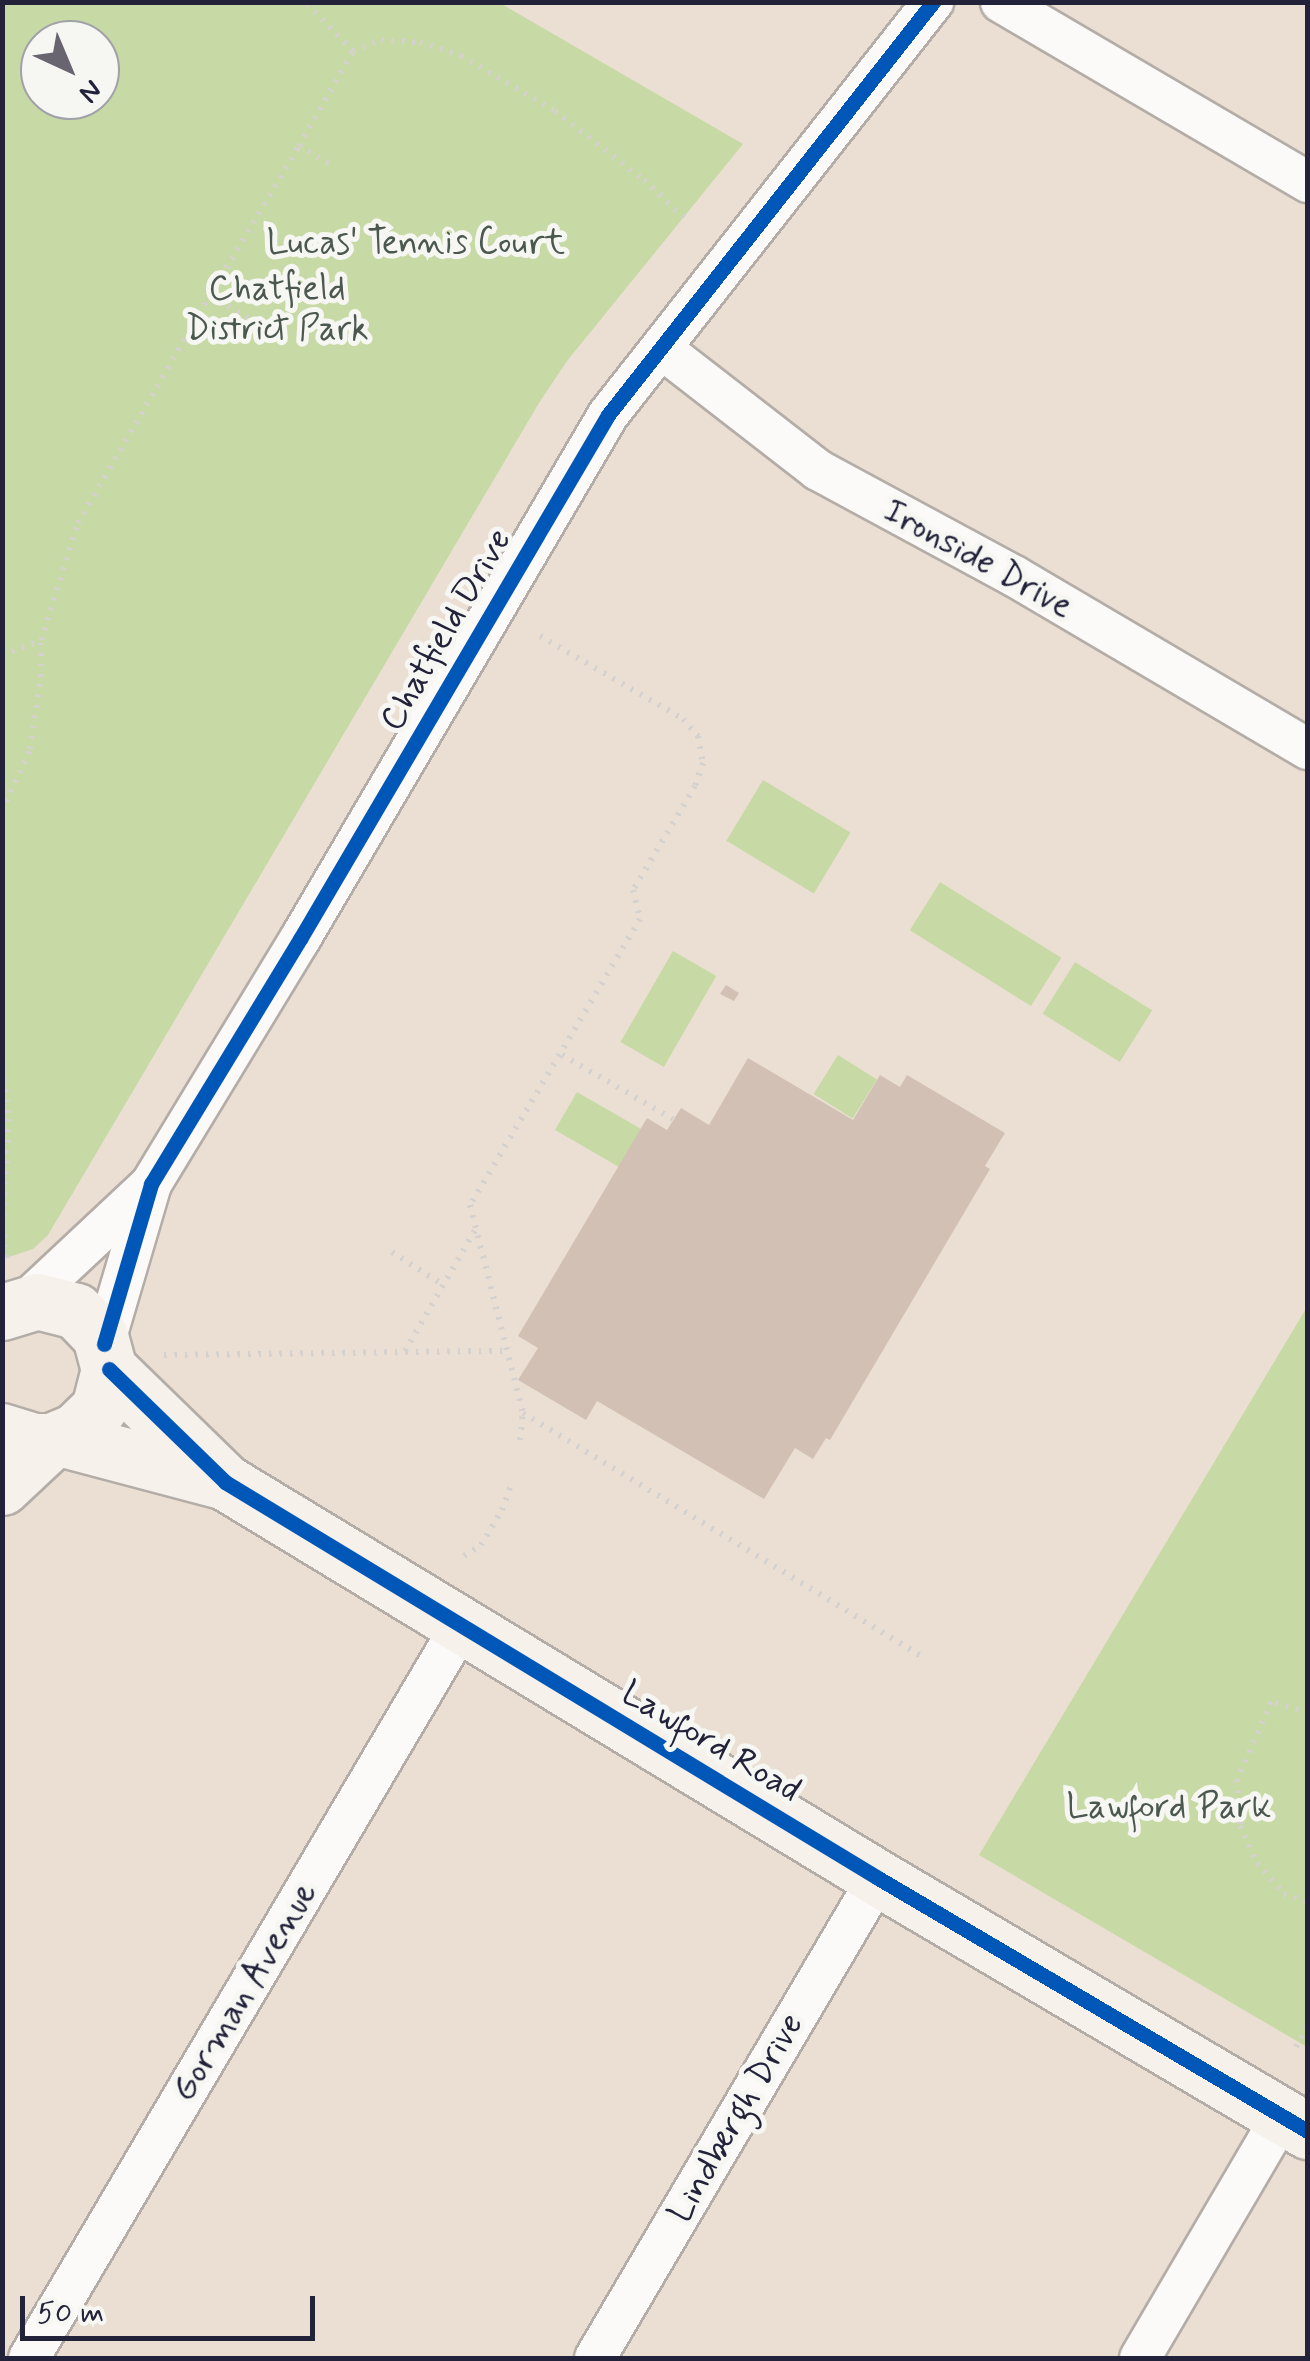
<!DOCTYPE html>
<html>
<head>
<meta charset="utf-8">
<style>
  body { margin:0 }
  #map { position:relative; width:1310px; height:2361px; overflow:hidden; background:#eadfd2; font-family:Mynerve,sans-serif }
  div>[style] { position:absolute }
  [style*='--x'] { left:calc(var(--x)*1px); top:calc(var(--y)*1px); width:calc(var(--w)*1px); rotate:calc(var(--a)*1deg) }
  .green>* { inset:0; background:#c7daa5; transform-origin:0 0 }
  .building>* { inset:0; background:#d2c0b5 }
  .path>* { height:6px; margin-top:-3px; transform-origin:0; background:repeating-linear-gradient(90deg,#d4d1cf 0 2.5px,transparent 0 10.5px) }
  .roads { filter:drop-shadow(2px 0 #b4ada7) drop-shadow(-2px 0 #b4ada7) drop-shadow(0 2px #b4ada7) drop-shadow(0 -2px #b4ada7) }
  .street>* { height:40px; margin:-20px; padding:0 20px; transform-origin:20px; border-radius:20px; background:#fcfaf8 }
  .secondary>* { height:55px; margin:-27.5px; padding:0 27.5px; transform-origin:27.5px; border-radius:27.5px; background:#f6f1eb }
  .cycleway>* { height:15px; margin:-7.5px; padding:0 7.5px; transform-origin:7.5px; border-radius:7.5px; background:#0057b8 }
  span { translate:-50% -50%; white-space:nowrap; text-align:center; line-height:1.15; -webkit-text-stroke:10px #f6f6f2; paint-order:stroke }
  .park-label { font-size:35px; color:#4b5850 }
  .street-label { font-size:35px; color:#22223b }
  .frame { position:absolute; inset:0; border:5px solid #22223b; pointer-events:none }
  .north { position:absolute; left:20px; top:20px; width:100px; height:100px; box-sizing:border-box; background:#f6f6f2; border:2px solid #a1a1a9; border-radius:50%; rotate:136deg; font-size:28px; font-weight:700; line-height:40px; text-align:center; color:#22223b }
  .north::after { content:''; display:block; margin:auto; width:35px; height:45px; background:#686470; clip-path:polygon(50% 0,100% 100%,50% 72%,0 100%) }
  .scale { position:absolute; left:20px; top:2296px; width:295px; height:45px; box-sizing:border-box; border:5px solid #22223b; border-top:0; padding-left:12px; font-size:30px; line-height:35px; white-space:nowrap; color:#22223b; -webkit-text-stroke:8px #f6f6f2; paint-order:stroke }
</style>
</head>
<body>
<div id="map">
  <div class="green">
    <i style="clip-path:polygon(evenodd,2px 3px,500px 3px,743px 144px,567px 361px,539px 403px,48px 1235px,33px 1249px,3px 1259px,2px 3px,40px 40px,100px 40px,100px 100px,40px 100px,40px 40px)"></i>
    <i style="left:763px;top:780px;width:102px;height:71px;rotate:31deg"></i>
    <i style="left:940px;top:882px;width:143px;height:57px;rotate:32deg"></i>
    <i style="left:673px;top:951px;width:50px;height:105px;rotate:30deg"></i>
    <i style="left:1075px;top:962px;width:91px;height:61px;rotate:32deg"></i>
    <i style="left:838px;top:1055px;width:46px;height:46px;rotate:32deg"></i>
    <i style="left:577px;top:1092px;width:74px;height:44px;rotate:30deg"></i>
    <i style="clip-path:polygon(1307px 1307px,1307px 2047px,979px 1855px)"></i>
  </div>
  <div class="building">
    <i style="clip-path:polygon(726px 985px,739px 993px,734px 1001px,720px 994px)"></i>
    <i style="clip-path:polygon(748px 1058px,853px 1120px,880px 1075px,900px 1087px,907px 1075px,1005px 1133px,985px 1166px,990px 1169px,830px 1440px,826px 1438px,813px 1459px,795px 1448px,764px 1499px,597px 1401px,586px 1420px,518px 1380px,538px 1348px,518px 1336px,647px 1118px,667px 1130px,681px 1108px,709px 1125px)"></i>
  </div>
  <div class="path">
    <i style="--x:353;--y:51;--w:30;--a:-21"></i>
    <i style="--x:381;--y:40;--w:39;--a:3"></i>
    <i style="--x:420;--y:42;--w:43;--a:18.9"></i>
    <i style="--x:461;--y:56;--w:109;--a:30.3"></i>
    <i style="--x:555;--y:111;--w:113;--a:37.8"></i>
    <i style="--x:644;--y:180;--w:57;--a:42.9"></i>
    <i style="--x:299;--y:146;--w:109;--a:-60.4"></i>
    <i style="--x:353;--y:51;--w:69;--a:-134.4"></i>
    <i style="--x:210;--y:295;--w:174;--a:-59.1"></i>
    <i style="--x:299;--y:146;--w:42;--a:31.4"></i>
    <i style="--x:540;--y:636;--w:165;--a:30.1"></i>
    <i style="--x:683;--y:719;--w:23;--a:49"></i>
    <i style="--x:698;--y:736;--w:27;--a:80"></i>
    <i style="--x:703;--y:763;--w:24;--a:109"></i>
    <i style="--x:695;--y:786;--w:121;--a:120.8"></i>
    <i style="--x:633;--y:890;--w:30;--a:76"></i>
    <i style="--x:640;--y:919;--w:333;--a:120.7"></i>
    <i style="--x:470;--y:1205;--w:215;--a:75.7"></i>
    <i style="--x:523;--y:1413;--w:469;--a:31.4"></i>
    <i style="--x:2;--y:655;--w:42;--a:-21"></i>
    <i style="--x:2;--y:811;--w:68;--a:-65.7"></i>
    <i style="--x:30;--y:749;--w:73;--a:-81.3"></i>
    <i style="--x:41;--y:677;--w:37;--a:-90"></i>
    <i style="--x:41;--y:640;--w:123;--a:-72.5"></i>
    <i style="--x:78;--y:523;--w:263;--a:-59.9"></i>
    <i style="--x:210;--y:295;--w:44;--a:31.2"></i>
    <i style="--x:562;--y:1055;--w:128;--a:30"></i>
    <i style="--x:2;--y:1058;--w:61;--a:83.5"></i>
    <i style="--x:9;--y:1119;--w:105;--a:93.3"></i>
    <i style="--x:3;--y:1224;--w:38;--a:84"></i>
    <i style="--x:392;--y:1252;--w:61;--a:32.9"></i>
    <i style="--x:405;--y:1351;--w:143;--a:-59.9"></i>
    <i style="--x:164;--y:1355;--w:343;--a:-0.7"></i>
    <i style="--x:520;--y:1440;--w:27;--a:-84"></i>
    <i style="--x:464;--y:1556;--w:20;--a:-33"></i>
    <i style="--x:481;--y:1545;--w:41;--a:-59"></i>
    <i style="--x:502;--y:1510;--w:29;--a:-70"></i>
    <i style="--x:1308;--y:1713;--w:39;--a:-163"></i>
    <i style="--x:1271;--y:1702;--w:85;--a:113.6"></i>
    <i style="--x:1237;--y:1780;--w:46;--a:86.3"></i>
    <i style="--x:1240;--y:1826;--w:41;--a:65.3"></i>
    <i style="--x:1257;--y:1863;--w:41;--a:48.9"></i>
    <i style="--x:1284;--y:1894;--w:25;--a:18"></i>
    <i style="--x:1296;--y:2047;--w:26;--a:-62"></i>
  </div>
  <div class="roads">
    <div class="street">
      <i style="--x:1001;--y:2;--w:356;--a:30.4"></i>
      <i style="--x:662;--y:349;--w:197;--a:37.8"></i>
      <i style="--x:818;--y:470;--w:223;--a:28.4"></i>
      <i style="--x:1014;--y:576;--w:341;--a:30.5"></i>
      <i style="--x:24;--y:1303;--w:174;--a:-43.1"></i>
      <i style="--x:104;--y:1344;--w:167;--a:-73.6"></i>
      <i style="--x:151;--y:1184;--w:287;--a:-58.7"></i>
      <i style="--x:300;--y:939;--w:608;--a:-59.55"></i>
      <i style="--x:608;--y:415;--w:526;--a:-51.8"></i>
      <i style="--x:29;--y:2358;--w:850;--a:-59.45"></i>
      <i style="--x:595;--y:2358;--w:557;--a:-59.48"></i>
      <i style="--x:1140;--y:2358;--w:281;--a:-59.6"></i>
    </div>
    <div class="secondary">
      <i style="--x:2;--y:1312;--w:37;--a:-17"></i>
      <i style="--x:37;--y:1301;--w:40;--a:14.4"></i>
      <i style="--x:76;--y:1311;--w:35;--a:46"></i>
      <i style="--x:100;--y:1336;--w:34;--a:75"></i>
      <i style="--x:109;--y:1369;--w:40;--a:104.4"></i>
      <i style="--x:99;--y:1408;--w:33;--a:136"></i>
      <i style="--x:75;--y:1431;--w:26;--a:157"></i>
      <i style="--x:51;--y:1441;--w:17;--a:180"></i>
      <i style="--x:34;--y:1441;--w:34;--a:-163"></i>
      <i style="--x:109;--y:1369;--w:162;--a:44.2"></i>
      <i style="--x:225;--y:1482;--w:764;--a:31.23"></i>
      <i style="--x:878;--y:1878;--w:499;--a:30.5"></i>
      <i style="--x:59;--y:1438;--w:169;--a:14.8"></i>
      <i style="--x:2;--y:1487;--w:67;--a:-43.2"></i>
    </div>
  </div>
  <div class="cycleway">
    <i style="--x:104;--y:1344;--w:167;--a:-73.6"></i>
    <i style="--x:151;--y:1184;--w:287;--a:-58.7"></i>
    <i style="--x:300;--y:939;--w:608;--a:-59.55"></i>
    <i style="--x:608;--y:415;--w:526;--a:-51.8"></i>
    <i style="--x:109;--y:1369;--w:162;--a:44.2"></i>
    <i style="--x:225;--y:1482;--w:764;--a:31.23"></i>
    <i style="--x:878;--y:1878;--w:499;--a:30.5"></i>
  </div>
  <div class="park-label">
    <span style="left:416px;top:243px">Lucas' Tennis Court</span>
    <span style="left:277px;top:309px">Chatfield<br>District Park</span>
    <span style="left:1169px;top:1807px">Lawford Park</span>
  </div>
  <div class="street-label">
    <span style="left:978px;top:559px;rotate:29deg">Ironside Drive</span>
    <span style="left:446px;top:630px;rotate:-60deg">Chatfield Drive</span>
    <span style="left:711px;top:1742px;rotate:31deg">Lawford Road</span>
    <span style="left:245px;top:1992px;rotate:-59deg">Gorman Avenue</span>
    <span style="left:736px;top:2118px;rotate:-60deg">Lindbergh Drive</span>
  </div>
  <div class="frame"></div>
  <div class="north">N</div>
  <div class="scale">50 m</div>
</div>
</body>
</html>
